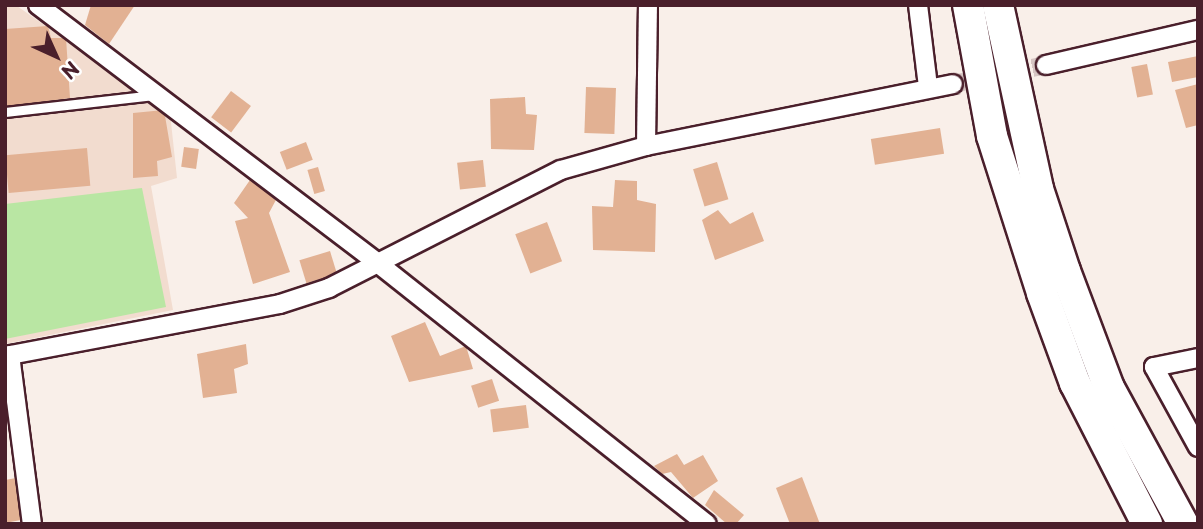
<!DOCTYPE html>
<html>
<head>
<meta charset="utf-8">
<style>
  body { margin:0 }
  #map { position:relative; width:1203px; height:529px; overflow:hidden; background:#f9efe9; font-family:"Playpen Sans",sans-serif }
  div>[style] { position:absolute }
  [style*='--x'] { left:calc(var(--x)*1px); top:calc(var(--y)*1px); width:calc(var(--w)*1px); rotate:calc(var(--a)*1deg) }
  .built>* { inset:0; background:#f2dccf }
  .green>* { inset:0; background:#b9e6a3 }
  .building>* { inset:0; background:#e2b193; transform-origin:0 0 }
  .minor-tunnel>* { height:18px; margin-top:-9px; transform-origin:0; background:repeating-linear-gradient(90deg,#d6c5c3 0 18px,transparent 0 27px) }
  .roads { filter:drop-shadow(2px 0 #4a1f2b) drop-shadow(-2px 0 #4a1f2b) drop-shadow(0 2px #4a1f2b) drop-shadow(0 -2px #4a1f2b) }
  .service>* { height:9px; margin:-4.5px; padding:0 4.5px; transform-origin:4.5px; border-radius:4.5px; background:#fff }
  .minor>* { height:18px; margin:-9px; padding:0 9px; transform-origin:9px; border-radius:9px; background:#fff }
  .trunk>* { height:30px; margin:-15px; padding:0 15px; transform-origin:15px; border-radius:15px; background:#fff }
  span { translate:-50% -50%; white-space:nowrap; text-align:center; line-height:1.15; -webkit-text-stroke:5px #fff; paint-order:stroke }
  .frame { position:absolute; inset:0; border:7px solid #4a1f2b; pointer-events:none }
  .north { position:absolute; left:21px; top:21px; width:70px; height:70px; -webkit-text-stroke:5px #fff; paint-order:stroke; rotate:135deg; font-size:19px; font-weight:700; line-height:28px; text-align:center; color:#4a1f2b }
  .north::after { content:''; display:block; margin:auto; width:24px; height:32px; background:#4a1f2b; clip-path:polygon(50% 0,100% 100%,50% 72%,0 100%) }
</style>
</head>
<body>
<div id="map">
  <div class="built">
    <i style="clip-path:polygon(17px 6px,170px 113px,177px 178px,151px 186px,173px 310px,5px 344px,5px 7px)"></i>
  </div>
  <div class="green">
    <i style="clip-path:polygon(142px 188px,166px 307px,5px 339px,5px 204px)"></i>
  </div>
  <div class="building">
    <i style="clip-path:polygon(91px 5px,135px 5px,109px 44px,85px 25px)"></i>
    <i style="clip-path:polygon(48px 26px,51px 38px,66px 38px,70px 98px,5px 107px,5px 29px)"></i>
    <i style="clip-path:polygon(1198px 56px,1198px 77px,1172px 82px,1168px 62px)"></i>
    <i style="left:1147px;top:64px;width:31px;height:16px;rotate:79deg"></i>
    <i style="clip-path:polygon(1198px 84px,1198px 125px,1186px 128px,1175px 90px)"></i>
    <i style="left:586px;top:87px;width:30px;height:46px;rotate:2deg"></i>
    <i style="left:231px;top:91px;width:25px;height:33px;rotate:37deg"></i>
    <i style="clip-path:polygon(525px 97px,526px 114px,537px 115px,534px 150px,491px 149px,490px 99px)"></i>
    <i style="clip-path:polygon(164px 110px,172px 157px,157px 161px,158px 176px,133px 178px,133px 113px)"></i>
    <i style="left:940px;top:128px;width:26px;height:70px;rotate:81deg"></i>
    <i style="left:306px;top:142px;width:19px;height:28px;rotate:69deg"></i>
    <i style="left:184px;top:147px;width:15px;height:20px;rotate:8deg"></i>
    <i style="left:87px;top:148px;width:38px;height:82px;rotate:85deg"></i>
    <i style="left:483px;top:160px;width:27px;height:26px;rotate:84deg"></i>
    <i style="left:717px;top:162px;width:39px;height:25px;rotate:73deg"></i>
    <i style="left:318px;top:167px;width:25px;height:11px;rotate:74deg"></i>
    <i style="clip-path:polygon(250px 180px,277px 198px,269px 213px,290px 272px,253px 284px,235px 221px,248px 218px,234px 203px)"></i>
    <i style="clip-path:polygon(615px 180px,637px 181px,637px 200px,656px 204px,655px 252px,593px 250px,592px 206px,613px 207px)"></i>
    <i style="clip-path:polygon(718px 210px,730px 224px,753px 212px,764px 241px,715px 260px,702px 220px)"></i>
    <i style="left:547px;top:222px;width:42px;height:34px;rotate:69deg"></i>
    <i style="left:330px;top:251px;width:24px;height:32px;rotate:73deg"></i>
    <i style="clip-path:polygon(425px 322px,440px 356px,466px 346px,473px 369px,409px 382px,391px 336px)"></i>
    <i style="clip-path:polygon(246px 344px,248px 364px,234px 369px,237px 393px,203px 398px,197px 354px)"></i>
    <i style="left:492px;top:379px;width:23px;height:22px;rotate:72deg"></i>
    <i style="left:526px;top:405px;width:23px;height:36px;rotate:83deg"></i>
    <i style="clip-path:polygon(677px 454px,684px 465px,703px 455px,718px 481px,693px 498px,671px 472px,662px 474px,654px 466px)"></i>
    <i style="clip-path:polygon(802px 477px,820px 524px,790px 524px,776px 488px)"></i>
    <i style="clip-path:polygon(16px 478px,21px 520px,5px 523px,5px 480px)"></i>
    <i style="clip-path:polygon(714px 490px,744px 515px,736px 524px,727px 524px,705px 505px)"></i>
  </div>
  <div class="minor-tunnel">
    <i style="--x:953;--y:84;--w:95;--a:-11.5"></i>
  </div>
  <div class="roads">
    <div class="service">
      <i style="--x:5;--y:112;--w:150;--a:-6.5"></i>
    </div>
    <div class="minor">
      <i style="--x:38;--y:5;--w:430;--a:37.2"></i>
      <i style="--x:380;--y:265;--w:417;--a:38.4"></i>
      <i style="--x:918;--y:5;--w:82;--a:83"></i>
      <i style="--x:1046;--y:65;--w:156;--a:-13"></i>
      <i style="--x:646;--y:146;--w:141;--a:-89.2"></i>
      <i style="--x:10;--y:355;--w:170;--a:82.6"></i>
      <i style="--x:5;--y:356;--w:280;--a:-10.7"></i>
      <i style="--x:280;--y:304;--w:52;--a:-18.1"></i>
      <i style="--x:329;--y:288;--w:260;--a:-27"></i>
      <i style="--x:561;--y:170;--w:88;--a:-15.8"></i>
      <i style="--x:646;--y:146;--w:313;--a:-11.4"></i>
      <i style="--x:1198;--y:358;--w:45;--a:168.4"></i>
      <i style="--x:1154;--y:367;--w:91;--a:61.2"></i>
    </div>
    <div class="trunk">
      <i style="--x:968;--y:5;--w:133;--a:79.6"></i>
      <i style="--x:992;--y:136;--w:165;--a:72.3"></i>
      <i style="--x:1042;--y:293;--w:96;--a:69.9"></i>
      <i style="--x:1075;--y:383;--w:158;--a:62.9"></i>
      <i style="--x:998;--y:5;--w:188;--a:77.7"></i>
      <i style="--x:1038;--y:189;--w:86;--a:71.8"></i>
      <i style="--x:1065;--y:271;--w:125;--a:69.4"></i>
      <i style="--x:1109;--y:388;--w:155;--a:61.4"></i>
    </div>
  </div>
  <div class="frame"></div>
  <div class="north">N</div>
</div>
</body>
</html>
